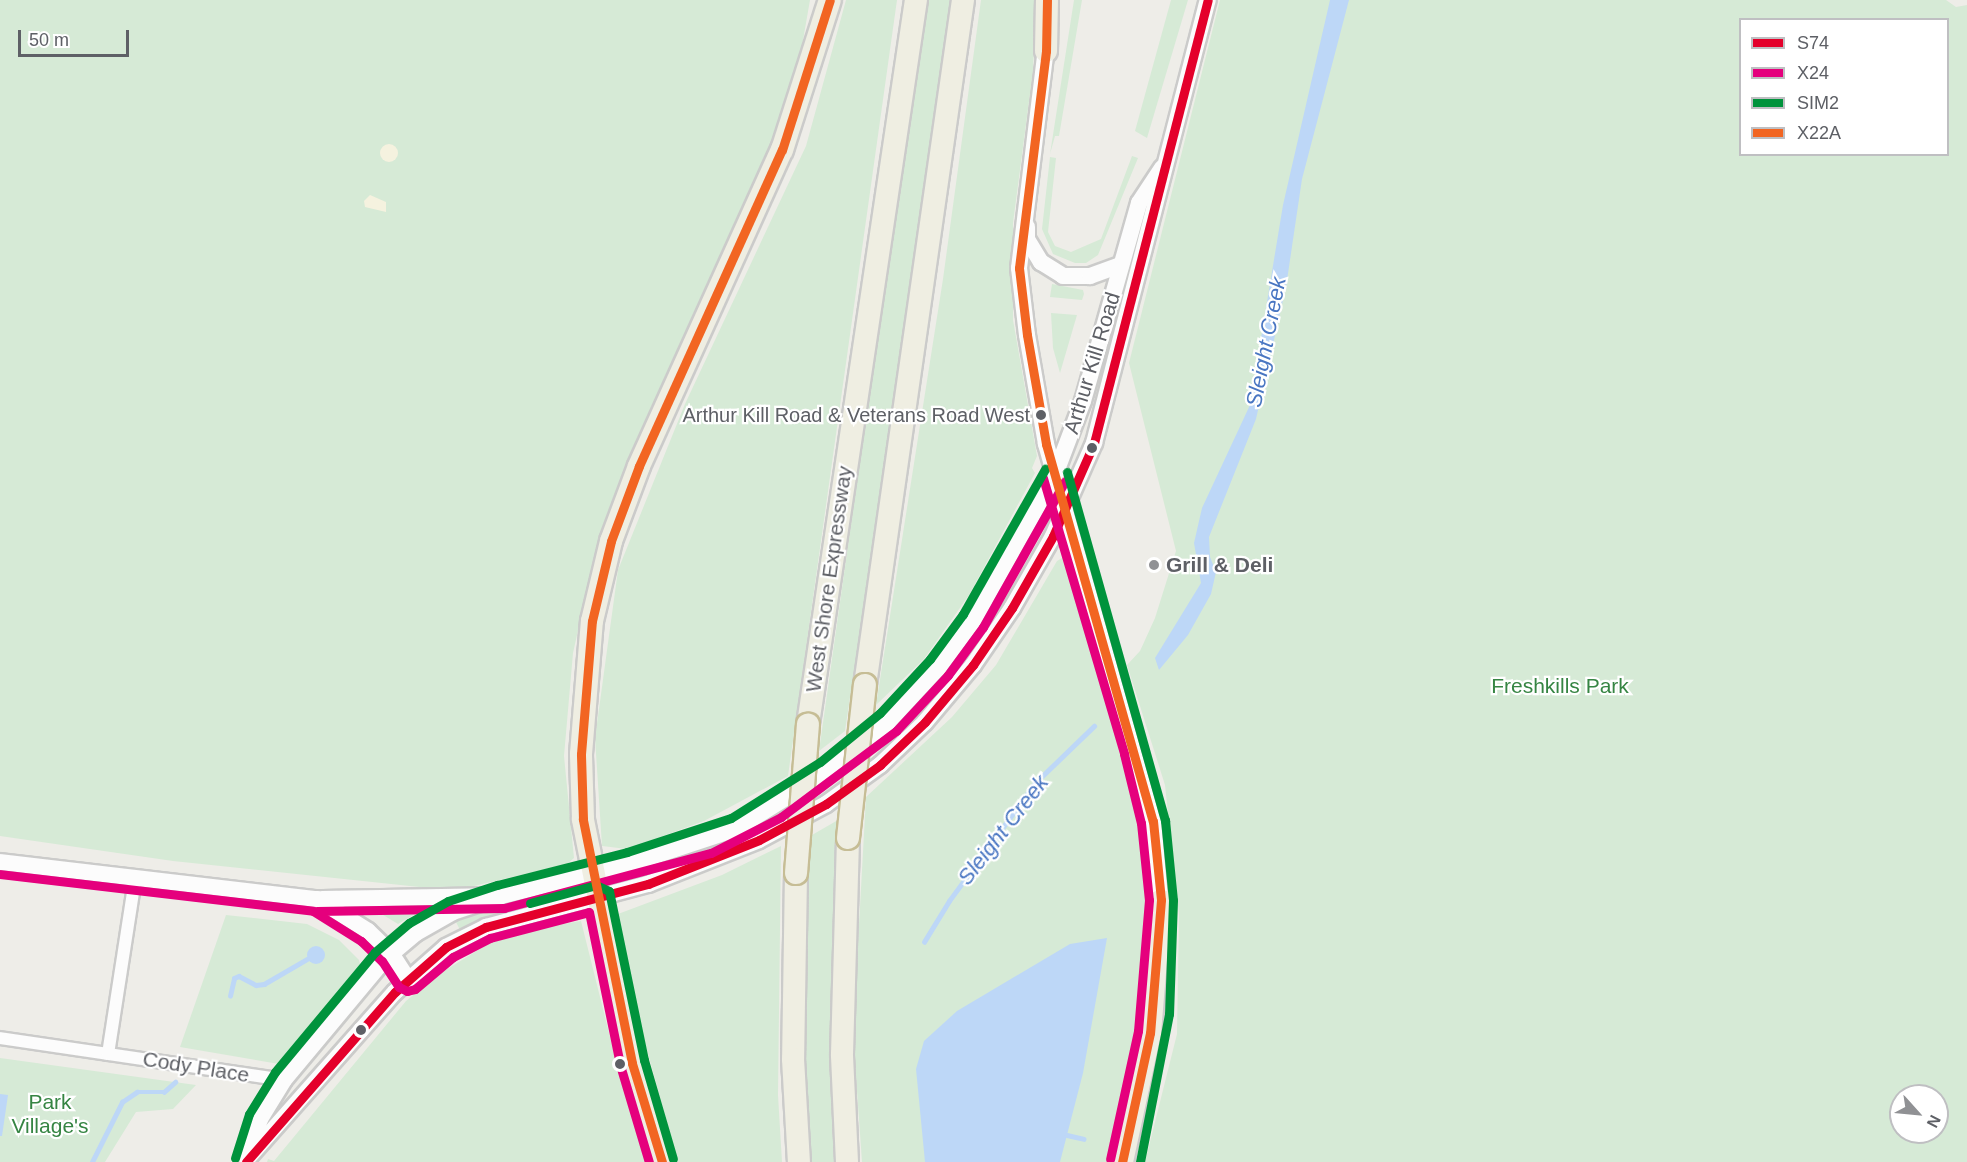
<!DOCTYPE html>
<html>
<head>
<meta charset="utf-8">
<style>
  body { margin:0 }
  #map { position:relative; width:1967px; height:1162px; overflow:hidden; background:#eeede8; font-family:Arial,sans-serif }
  div>[style] { position:absolute }
  [style*='--x'] { left:calc(var(--x)*1px); top:calc(var(--y)*1px); width:calc(var(--w)*1px); rotate:calc(var(--a)*1deg) }
  .green>* { inset:0; background:#d6ead6 }
  .sand>* { inset:0; background:#f5f2df }
  .round { border-radius:50% }
  .water>* { inset:0; background:#bdd7f7 }
  .stream>* { height:4.5px; margin:-2.25px; padding:0 2.25px; transform-origin:2.25px; border-radius:2.25px; background:#bdd7f7 }
  .roads { filter:drop-shadow(2px 0 #cbcbca) drop-shadow(-2px 0 #cbcbca) drop-shadow(0 2px #cbcbca) drop-shadow(0 -2px #cbcbca) }
  .street>* { height:12px; margin:-6px; padding:0 6px; transform-origin:6px; border-radius:6px; background:#fcfcfc }
  .secondary>* { height:16px; margin:-8px; padding:0 8px; transform-origin:8px; border-radius:8px; background:#fcfcfc }
  .highway>* { height:22px; margin:-11px; padding:0 11px; transform-origin:11px; border-radius:11px; background:#efeee2 }
  .bridges { filter:drop-shadow(2px 0 #c6bd95) drop-shadow(-2px 0 #c6bd95) drop-shadow(0 2px #c6bd95) drop-shadow(0 -2px #c6bd95) }
  .highway-bridge>* { height:22px; margin:-11px; padding:0 11px; transform-origin:11px; border-radius:11px; background:#efeee2 }
  .bus-1>* { height:9px; margin:-4.5px; padding:0 4.5px; transform-origin:4.5px; border-radius:4.5px; background:#e4002b }
  .bus-2>* { height:9px; margin:-4.5px; padding:0 4.5px; transform-origin:4.5px; border-radius:4.5px; background:#e5007d }
  .bus-3>* { height:9px; margin:-4.5px; padding:0 4.5px; transform-origin:4.5px; border-radius:4.5px; background:#00933c }
  .bus-4>* { height:9px; margin:-4.5px; padding:0 4.5px; transform-origin:4.5px; border-radius:4.5px; background:#f26522 }
  .dots>* { width:16px; height:16px; translate:-50% -50%; box-sizing:border-box; border:3px solid #fff; border-radius:50% }
  span { translate:-50% -50%; white-space:nowrap; text-align:center; line-height:1.15; -webkit-text-stroke:4.5px #fff; paint-order:stroke }
  .bus-label { font-size:20px; color:#5e6066 }
  .right { translate:-100% -50%; text-align:right }
  .street-label { font-size:21px; color:#5e6066 }
  .poi-label { font-size:21px; color:#5e6066; font-weight:700 }
  .left { translate:0 -50%; text-align:left }
  .park-label { font-size:21px; color:#368543 }
  .water-label { font-size:22px; color:#4976c2; font-style:italic }
  .legend { position:absolute; left:1739px; top:18px; width:210px; height:138px; box-sizing:border-box; background:#fff; border:2px solid #bfbfc2; margin:0; padding:8px 10px; list-style:none; font-size:18px; color:#5e6066 }
  .legend li { display:flex; align-items:center; gap:12px; height:30px }
  .legend b { width:30px; border:2px solid #bfbfc2 }
  .north { position:absolute; left:1889px; top:1084px; width:60px; height:60px; box-sizing:border-box; background:#fff; border:2px solid #bfbfc2; border-radius:50%; rotate:117deg; font-size:16px; font-weight:700; line-height:24px; text-align:center; color:#5e6066 }
  .north::after { content:''; display:block; margin:auto; width:21px; height:27px; background:#909194; clip-path:polygon(50% 0,100% 100%,50% 72%,0 100%) }
  .scale { position:absolute; left:18px; top:30px; width:111px; height:27px; box-sizing:border-box; border:3px solid #5e6066; border-top:0; padding-left:8px; font-size:18px; line-height:21px; white-space:nowrap; color:#5e6066; -webkit-text-stroke:4px #fff; paint-order:stroke }
</style>
</head>
<body>
<div id="map">
  <div class="green">
    <i style="clip-path:polygon(0 0,810px 0,794px 92px,759px 183px,623px 478px,593px 563px,573px 653px,564px 756px,574px 858px,567px 864px,470px 887px,429px 888px,173px 861px,0 836px)"></i>
    <i style="clip-path:polygon(846px 0,897px 0,788px 776px,704px 821px,627px 849px,602px 846px,595px 738px,618px 570px,685px 404px,806px 146px)"></i>
    <i style="clip-path:polygon(925px 0,954px 0,950px 28px,845px 731px,819px 751px)"></i>
    <i style="clip-path:polygon(981px 0,1036px 0,1033px 71px,1013px 223px,1013px 320px,1037px 456px,1032px 468px,1035px 473px,969px 595px,924px 659px,876px 705px,943px 279px)"></i>
    <i style="clip-path:polygon(1074px 0,1082px 0,1059px 136px,1055px 136px,1050px 154px)"></i>
    <i style="clip-path:polygon(1171px 0,1188px 0,1147px 138px,1135px 131px)"></i>
    <i style="clip-path:polygon(evenodd,1220px 0,1946px 0,1956px 7px,1967px 5px,1967px 1162px,1145px 1162px,1177px 1034px,1179px 915px,1165px 785px,1127px 665px,1140px 651px,1155px 618px,1176px 551px,1129px 363px,1220px 0,1740px 20px,1948px 20px,1948px 154px,1740px 154px,1740px 20px,1220px 0,1901px 1096px,1937px 1096px,1937px 1132px,1901px 1132px,1901px 1096px)"></i>
    <i style="clip-path:polygon(1132px 156px,1138px 158px,1098px 255px,1086px 263px,1075px 263px,1053px 254px,1042px 229px,1050px 157px,1056px 158px,1048px 232px,1055px 246px,1071px 252px,1101px 239px)"></i>
    <i style="clip-path:polygon(1052px 284px,1083px 290px,1084px 294px,1082px 300px,1050px 297px)"></i>
    <i style="clip-path:polygon(1051px 313px,1077px 315px,1060px 373px,1053px 348px)"></i>
    <i style="clip-path:polygon(1067px 555px,1086px 615px,1150px 872px,1144px 1020px,1111px 1162px,862px 1162px,853px 1034px,866px 797px,952px 717px,996px 665px,1057px 561px)"></i>
    <i style="clip-path:polygon(838px 820px,829px 1054px,834px 1162px,808px 1162px,802px 1050px,808px 879px,812px 835px)"></i>
    <i style="clip-path:polygon(781px 846px,778px 1095px,782px 1162px,678px 1162px,610px 917px,722px 875px)"></i>
    <i style="clip-path:polygon(534px 894px,536px 903px,498px 913px,460px 930px,456px 922px,494px 905px)"></i>
    <i style="clip-path:polygon(375px 910px,413px 913px,415px 914px,398px 924px)"></i>
    <i style="clip-path:polygon(226px 915px,307px 924px,339px 940px,359px 960px,361px 968px,279px 1064px,180px 1047px)"></i>
    <i style="clip-path:polygon(581px 921px,619px 1073px,625px 1073px,654px 1162px,267px 1162px,268px 1159px,274px 1161px,406px 1001px,436px 976px,488px 944px,527px 930px)"></i>
    <i style="clip-path:polygon(0 1058px,196px 1085px,173px 1109px,136px 1112px,105px 1162px,0 1162px)"></i>
  </div>
  <div class="sand">
    <i class="round" style="left:380px;top:144px;width:18px;height:18px"></i>
    <i style="clip-path:polygon(370px 195px,386px 202px,386px 212px,365px 207px,364px 201px)"></i>
  </div>
  <div class="water">
    <i style="clip-path:polygon(1330px 0,1349px 0,1302px 179px,1286px 287px,1256px 419px,1209px 537px,1210px 557px,1216px 572px,1211px 594px,1188px 635px,1159px 670px,1155px 658px,1201px 583px,1194px 543px,1202px 508px,1250px 405px,1283px 205px)"></i>
    <i style="clip-path:polygon(1107px 938px,1083px 1073px,1060px 1162px,925px 1162px,916px 1069px,924px 1041px,957px 1011px,1070px 944px)"></i>
    <i class="round" style="left:307px;top:946px;width:18px;height:18px"></i>
    <i style="clip-path:polygon(0 1094px,8px 1095px,2px 1136px,0 1136px)"></i>
  </div>
  <div class="stream">
    <i style="--x:924;--y:942;--w:48;--a:-58.6"></i>
    <i style="--x:949;--y:901;--w:146;--a:-53.9"></i>
    <i style="--x:1035;--y:783;--w:82;--a:-44"></i>
    <i style="--x:230;--y:996;--w:18;--a:-77"></i>
    <i style="--x:234;--y:978;--w:5;--a:-22"></i>
    <i style="--x:239;--y:976;--w:19;--a:28"></i>
    <i style="--x:256;--y:985;--w:8;--a:-7"></i>
    <i style="--x:264;--y:984;--w:50;--a:-30.2"></i>
    <i style="--x:1067;--y:1135;--w:17;--a:13"></i>
    <i style="--x:92;--y:1162;--w:67;--a:-63.4"></i>
    <i style="--x:122;--y:1102;--w:18;--a:-34"></i>
    <i style="--x:137;--y:1092;--w:27;--a:0"></i>
    <i style="--x:164;--y:1092;--w:15;--a:-42"></i>
  </div>
  <div class="roads">
    <div class="street">
      <i style="--x:0;--y:1038;--w:287;--a:8.4"></i>
      <i style="--x:108;--y:1054;--w:177;--a:-81.2"></i>
    </div>
    <div class="secondary">
      <i style="--x:1047;--y:40;--w:230;--a:97"></i>
      <i style="--x:1019;--y:268;--w:67;--a:83.2"></i>
      <i style="--x:1027;--y:335;--w:111;--a:80.1"></i>
      <i style="--x:1046;--y:444;--w:392;--a:74.2"></i>
      <i style="--x:1153;--y:821;--w:88;--a:84.8"></i>
      <i style="--x:1027;--y:227;--w:12;--a:90"></i>
      <i style="--x:1027;--y:239;--w:27;--a:59"></i>
      <i style="--x:1041;--y:262;--w:26;--a:32"></i>
      <i style="--x:1063;--y:276;--w:27;--a:0"></i>
      <i style="--x:1090;--y:276;--w:33;--a:-20"></i>
      <i style="--x:0;--y:862;--w:319;--a:6.7"></i>
      <i style="--x:317;--y:899;--w:60;--a:32.1"></i>
      <i style="--x:368;--y:931;--w:32;--a:44"></i>
      <i style="--x:391;--y:953;--w:31;--a:57"></i>
      <i style="--x:322;--y:899;--w:164;--a:-1"></i>
      <i style="--x:249;--y:1155;--w:38;--a:-73"></i>
      <i style="--x:260;--y:1119;--w:46;--a:-58.4"></i>
      <i style="--x:284;--y:1080;--w:156;--a:-50.2"></i>
      <i style="--x:384;--y:960;--w:42;--a:-40.2"></i>
      <i style="--x:416;--y:933;--w:43;--a:-29.6"></i>
      <i style="--x:453;--y:912;--w:51;--a:-18.4"></i>
      <i style="--x:501;--y:896;--w:133;--a:-13.9"></i>
      <i style="--x:630;--y:864;--w:112;--a:-18.3"></i>
      <i style="--x:736;--y:829;--w:107;--a:-32.1"></i>
      <i style="--x:827;--y:772;--w:79;--a:-39.3"></i>
      <i style="--x:888;--y:722;--w:75;--a:-47.2"></i>
      <i style="--x:939;--y:667;--w:57;--a:-53.5"></i>
      <i style="--x:973;--y:621;--w:167;--a:-60.7"></i>
      <i style="--x:1055;--y:475;--w:79;--a:-69.3"></i>
      <i style="--x:1083;--y:401;--w:206;--a:-74.2"></i>
      <i style="--x:1139;--y:203;--w:42;--a:-56.7"></i>
      <i style="--x:247;--y:1159;--w:223;--a:-48.5"></i>
      <i style="--x:395;--y:992;--w:68;--a:-41.4"></i>
      <i style="--x:446;--y:947;--w:45;--a:-26.6"></i>
      <i style="--x:486;--y:927;--w:168;--a:-14.9"></i>
      <i style="--x:648;--y:884;--w:119;--a:-21.6"></i>
      <i style="--x:759;--y:840;--w:76;--a:-28.2"></i>
      <i style="--x:826;--y:804;--w:67;--a:-35.8"></i>
      <i style="--x:880;--y:765;--w:62;--a:-43.7"></i>
      <i style="--x:925;--y:722;--w:75;--a:-49.9"></i>
      <i style="--x:973;--y:665;--w:69;--a:-55.6"></i>
      <i style="--x:1012;--y:608;--w:83;--a:-60.3"></i>
      <i style="--x:1053;--y:536;--w:102;--a:-66.2"></i>
      <i style="--x:1094;--y:443;--w:457;--a:-75.6"></i>
    </div>
    <div class="highway">
      <i style="--x:1046;--y:51;--w:51;--a:-88.9"></i>
      <i style="--x:865;--y:685;--w:692;--a:-81.86"></i>
      <i style="--x:808;--y:724;--w:732;--a:-81.52"></i>
      <i style="--x:796;--y:873;--w:186;--a:90.9"></i>
      <i style="--x:793;--y:1059;--w:103;--a:86.7"></i>
      <i style="--x:662;--y:1162;--w:103;--a:-106.9"></i>
      <i style="--x:632;--y:1063;--w:249;--a:-101.4"></i>
      <i style="--x:583;--y:819;--w:65;--a:-91.8"></i>
      <i style="--x:581;--y:754;--w:133;--a:-85.3"></i>
      <i style="--x:592;--y:621;--w:82;--a:-76.6"></i>
      <i style="--x:611;--y:541;--w:80;--a:-69.5"></i>
      <i style="--x:639;--y:466;--w:347;--a:-65.7"></i>
      <i style="--x:782;--y:150;--w:157;--a:-72.3"></i>
      <i style="--x:847;--y:1162;--w:108;--a:-92.7"></i>
      <i style="--x:842;--y:1054;--w:216;--a:-88.4"></i>
      <i style="--x:1122;--y:1162;--w:132;--a:-77.8"></i>
      <i style="--x:1150;--y:1033;--w:133;--a:-85.3"></i>
    </div>
  </div>
  <div class="bridges">
    <div class="highway-bridge">
      <i style="--x:848;--y:838;--w:154;--a:-83.7"></i>
      <i style="--x:796;--y:873;--w:149;--a:-85.4"></i>
    </div>
  </div>
  <div class="bus-1">
    <i style="--x:246;--y:1162;--w:226;--a:-48.8"></i>
    <i style="--x:395;--y:992;--w:68;--a:-41.4"></i>
    <i style="--x:446;--y:947;--w:45;--a:-26.6"></i>
    <i style="--x:486;--y:927;--w:168;--a:-14.9"></i>
    <i style="--x:648;--y:884;--w:119;--a:-21.6"></i>
    <i style="--x:759;--y:840;--w:76;--a:-28.2"></i>
    <i style="--x:826;--y:804;--w:67;--a:-35.8"></i>
    <i style="--x:880;--y:765;--w:62;--a:-43.7"></i>
    <i style="--x:925;--y:722;--w:75;--a:-49.9"></i>
    <i style="--x:973;--y:665;--w:69;--a:-55.6"></i>
    <i style="--x:1012;--y:608;--w:83;--a:-60.3"></i>
    <i style="--x:1053;--y:536;--w:102;--a:-66.2"></i>
    <i style="--x:1094;--y:443;--w:457;--a:-75.6"></i>
  </div>
  <div class="bus-2">
    <i style="--x:1043;--y:478;--w:288;--a:73.6"></i>
    <i style="--x:1124;--y:754;--w:71;--a:76.2"></i>
    <i style="--x:1141;--y:823;--w:77;--a:84.1"></i>
    <i style="--x:1149;--y:900;--w:131;--a:94.8"></i>
    <i style="--x:1138;--y:1031;--w:131;--a:102.3"></i>
    <i style="--x:0;--y:874;--w:315;--a:6.7"></i>
    <i style="--x:313;--y:911;--w:57;--a:32"></i>
    <i style="--x:361;--y:941;--w:29;--a:44"></i>
    <i style="--x:382;--y:961;--w:31;--a:57"></i>
    <i style="--x:399;--y:987;--w:9;--a:27"></i>
    <i style="--x:407;--y:991;--w:8;--a:-14"></i>
    <i style="--x:415;--y:989;--w:50;--a:-40.1"></i>
    <i style="--x:453;--y:957;--w:42;--a:-27.2"></i>
    <i style="--x:490;--y:938;--w:102;--a:-14.7"></i>
    <i style="--x:589;--y:912;--w:156;--a:78.5"></i>
    <i style="--x:620;--y:1065;--w:101;--a:73.4"></i>
    <i style="--x:317;--y:911;--w:187;--a:-0.9"></i>
    <i style="--x:504;--y:908;--w:214;--a:-14.9"></i>
    <i style="--x:711;--y:853;--w:79;--a:-27.2"></i>
    <i style="--x:781;--y:817;--w:144;--a:-36.8"></i>
    <i style="--x:896;--y:731;--w:76;--a:-47.1"></i>
    <i style="--x:948;--y:675;--w:59;--a:-53.9"></i>
    <i style="--x:983;--y:627;--w:167;--a:-60.7"></i>
  </div>
  <div class="bus-3">
    <i style="--x:1067;--y:472;--w:362;--a:74.3"></i>
    <i style="--x:1165;--y:820;--w:80;--a:84.3"></i>
    <i style="--x:1173;--y:900;--w:114;--a:92"></i>
    <i style="--x:1169;--y:1014;--w:151;--a:101.1"></i>
    <i style="--x:530;--y:903;--w:68;--a:-15.3"></i>
    <i style="--x:596;--y:885;--w:14;--a:25"></i>
    <i style="--x:609;--y:891;--w:173;--a:78.3"></i>
    <i style="--x:644;--y:1060;--w:103;--a:73.7"></i>
    <i style="--x:235;--y:1158;--w:46;--a:-72.3"></i>
    <i style="--x:249;--y:1114;--w:49;--a:-58.2"></i>
    <i style="--x:275;--y:1072;--w:156;--a:-50.2"></i>
    <i style="--x:375;--y:952;--w:45;--a:-40.5"></i>
    <i style="--x:409;--y:923;--w:45;--a:-29.4"></i>
    <i style="--x:448;--y:901;--w:52;--a:-18.1"></i>
    <i style="--x:497;--y:885;--w:134;--a:-14.2"></i>
    <i style="--x:627;--y:852;--w:109;--a:-18.1"></i>
    <i style="--x:731;--y:818;--w:105;--a:-32.2"></i>
    <i style="--x:820;--y:762;--w:77;--a:-39.2"></i>
    <i style="--x:880;--y:713;--w:74;--a:-47.2"></i>
    <i style="--x:930;--y:659;--w:56;--a:-53.7"></i>
    <i style="--x:963;--y:614;--w:167;--a:-60.5"></i>
  </div>
  <div class="bus-4">
    <i style="--x:1047;--y:0;--w:51;--a:91.1"></i>
    <i style="--x:1046;--y:51;--w:219;--a:97.1"></i>
    <i style="--x:1019;--y:268;--w:67;--a:83.2"></i>
    <i style="--x:1027;--y:335;--w:111;--a:80.1"></i>
    <i style="--x:1046;--y:444;--w:392;--a:74.2"></i>
    <i style="--x:1153;--y:821;--w:79;--a:84.2"></i>
    <i style="--x:1161;--y:900;--w:133;--a:94.7"></i>
    <i style="--x:1150;--y:1033;--w:132;--a:102.2"></i>
    <i style="--x:662;--y:1162;--w:103;--a:-106.9"></i>
    <i style="--x:632;--y:1063;--w:249;--a:-101.4"></i>
    <i style="--x:583;--y:819;--w:65;--a:-91.8"></i>
    <i style="--x:581;--y:754;--w:133;--a:-85.3"></i>
    <i style="--x:592;--y:621;--w:82;--a:-76.6"></i>
    <i style="--x:611;--y:541;--w:80;--a:-69.5"></i>
    <i style="--x:639;--y:466;--w:347;--a:-65.7"></i>
    <i style="--x:782;--y:150;--w:157;--a:-72.3"></i>
  </div>
  <div class="dots">
    <i style="left:1041px;top:415px;background:#5e6066"></i>
    <i style="left:1092px;top:448px;background:#5e6066"></i>
    <i style="left:1154px;top:565px;background:#909194"></i>
    <i style="left:361px;top:1030px;background:#5e6066"></i>
    <i style="left:620px;top:1064px;background:#5e6066"></i>
  </div>
  <div class="bus-label">
    <span class="right" style="left:1030px;top:415px">Arthur Kill Road &amp; Veterans Road West</span>
  </div>
  <div class="street-label">
    <span style="left:1092px;top:363px;rotate:-73deg">Arthur Kill Road</span>
    <span style="left:829px;top:579px;rotate:-82deg">West Shore Expressway</span>
    <span style="left:196px;top:1067px;rotate:9deg">Cody Place</span>
  </div>
  <div class="poi-label">
    <span class="left" style="left:1166px;top:565px">Grill &amp; Deli</span>
  </div>
  <div class="park-label">
    <span style="left:1560px;top:686px">Freshkills Park</span>
    <span style="left:50px;top:1114px">Park<br>Village's</span>
  </div>
  <div class="water-label">
    <span style="left:1266px;top:342px;rotate:-79deg">Sleight Creek</span>
    <span style="left:1003px;top:830px;rotate:-52deg">Sleight Creek</span>
  </div>
  <ul class="legend">
  <li><b style="height:8px;background:#e4002b"></b>S74</li>
  <li><b style="height:8px;background:#e5007d"></b>X24</li>
  <li><b style="height:8px;background:#00933c"></b>SIM2</li>
  <li><b style="height:8px;background:#f26522"></b>X22A</li>
  </ul>
  <div class="north">N</div>
  <div class="scale">50 m</div>
</div>
</body>
</html>
